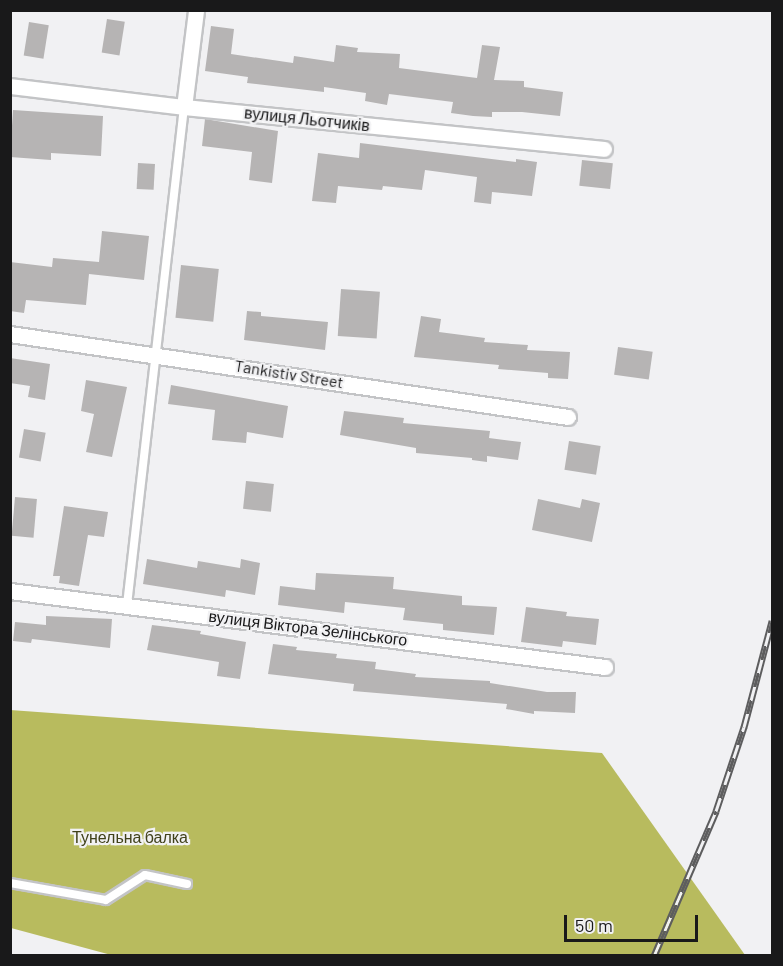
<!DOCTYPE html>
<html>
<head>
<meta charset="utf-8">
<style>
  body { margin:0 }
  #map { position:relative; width:783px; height:966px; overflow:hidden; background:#f1f1f3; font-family:Barlow,sans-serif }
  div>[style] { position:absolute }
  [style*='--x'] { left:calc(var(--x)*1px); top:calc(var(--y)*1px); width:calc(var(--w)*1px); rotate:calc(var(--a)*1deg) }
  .forest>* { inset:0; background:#b8bb5e }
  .building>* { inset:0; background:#b6b4b4; transform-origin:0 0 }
  .roads { filter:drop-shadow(2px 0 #c3c4c6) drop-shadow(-2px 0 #c3c4c6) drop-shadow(0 2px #c3c4c6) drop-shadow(0 -2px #c3c4c6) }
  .service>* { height:8px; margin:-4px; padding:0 4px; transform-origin:4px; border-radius:4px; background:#fff }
  .minor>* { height:15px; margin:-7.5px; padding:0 7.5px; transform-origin:7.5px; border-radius:7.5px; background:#fff }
  .rail>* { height:7px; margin-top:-3.5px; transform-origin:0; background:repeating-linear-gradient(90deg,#f1f1f3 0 14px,#5d5d5e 0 28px); box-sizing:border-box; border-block:2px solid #5d5d5e }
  span { translate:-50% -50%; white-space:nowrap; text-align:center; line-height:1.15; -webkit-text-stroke:4.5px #f1f1f3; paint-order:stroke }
  .street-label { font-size:16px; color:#19191a }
  .park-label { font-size:16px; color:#40411a }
  .frame { position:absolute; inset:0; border:12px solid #19191a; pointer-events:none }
  .scale { position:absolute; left:564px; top:915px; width:134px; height:27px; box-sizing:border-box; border:3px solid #19191a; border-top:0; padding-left:8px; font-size:18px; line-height:21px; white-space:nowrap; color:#19191a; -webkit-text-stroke:4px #f1f1f3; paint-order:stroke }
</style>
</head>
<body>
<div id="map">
  <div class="forest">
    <i style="clip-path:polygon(10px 710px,602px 753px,745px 955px,115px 956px,11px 928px)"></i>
  </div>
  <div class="building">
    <i style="left:107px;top:19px;width:18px;height:34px;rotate:9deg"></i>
    <i style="left:29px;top:22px;width:20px;height:34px;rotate:9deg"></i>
    <i style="clip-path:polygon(211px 26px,234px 29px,231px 54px,293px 63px,294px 56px,334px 62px,336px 45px,358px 48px,357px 52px,400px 54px,399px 68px,477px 78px,482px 45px,500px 47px,494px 80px,524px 81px,524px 87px,563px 92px,560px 116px,522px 112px,492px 112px,492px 117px,473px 116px,451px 113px,453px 102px,389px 94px,387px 105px,365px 101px,366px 93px,324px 87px,324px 92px,247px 83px,248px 77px,205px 71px)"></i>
    <i style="clip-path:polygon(13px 110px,103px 116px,101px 156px,51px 153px,51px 160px,10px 157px)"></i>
    <i style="clip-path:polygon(205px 119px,278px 131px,272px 183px,249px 180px,252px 152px,202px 146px)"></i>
    <i style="clip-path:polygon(360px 143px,516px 162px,516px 159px,537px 162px,532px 196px,492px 192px,491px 204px,474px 202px,477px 177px,425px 170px,422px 190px,383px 186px,382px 190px,338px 186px,336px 203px,312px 201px,318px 153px,359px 158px)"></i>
    <i style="left:582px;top:160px;width:31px;height:26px;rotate:6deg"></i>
    <i style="left:138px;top:163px;width:17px;height:26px;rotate:3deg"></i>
    <i style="clip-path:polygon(102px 231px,149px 236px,144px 280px,89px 274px,86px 305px,26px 300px,24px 313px,10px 311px,10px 262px,52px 267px,53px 258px,99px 262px)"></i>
    <i style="left:181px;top:265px;width:38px;height:53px;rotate:6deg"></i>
    <i style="left:341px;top:289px;width:39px;height:47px;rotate:4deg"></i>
    <i style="clip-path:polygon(247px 311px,261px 312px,261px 316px,328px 322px,325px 350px,244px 340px)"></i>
    <i style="clip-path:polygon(421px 316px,441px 319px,439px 332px,485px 338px,484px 342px,528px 345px,527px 350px,570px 352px,568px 379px,548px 378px,548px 373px,498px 369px,499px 365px,414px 357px)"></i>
    <i style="left:618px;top:347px;width:35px;height:28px;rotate:8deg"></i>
    <i style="clip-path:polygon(10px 358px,50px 364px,45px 400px,28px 397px,30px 386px,10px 383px)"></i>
    <i style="clip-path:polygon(86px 380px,127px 387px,112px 457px,86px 452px,94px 414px,81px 411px)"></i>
    <i style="clip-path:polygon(171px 385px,288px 406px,283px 438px,247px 432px,246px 443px,212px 440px,215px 410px,168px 404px)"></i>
    <i style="clip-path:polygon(344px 411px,404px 418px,403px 423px,490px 431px,489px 438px,521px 442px,518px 460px,487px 456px,487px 462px,472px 460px,472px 458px,416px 453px,416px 448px,340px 435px)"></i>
    <i style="left:24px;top:429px;width:22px;height:29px;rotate:10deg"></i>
    <i style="left:569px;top:441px;width:32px;height:29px;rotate:9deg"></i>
    <i style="left:246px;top:481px;width:28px;height:28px;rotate:6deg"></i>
    <i style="left:15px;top:497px;width:22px;height:39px;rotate:5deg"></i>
    <i style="clip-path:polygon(538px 499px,580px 508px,582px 499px,600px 503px,592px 542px,532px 530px)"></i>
    <i style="clip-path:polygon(64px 506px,108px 512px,104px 537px,88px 535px,79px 586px,59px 583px,60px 576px,53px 576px)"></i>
    <i style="clip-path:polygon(147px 559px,197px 568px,198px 561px,240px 568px,241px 559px,260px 563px,255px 595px,226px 590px,225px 597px,143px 584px)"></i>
    <i style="clip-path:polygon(316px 573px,394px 577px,393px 589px,462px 596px,462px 605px,497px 607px,494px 635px,443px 630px,443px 624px,403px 620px,405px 608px,345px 602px,344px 613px,278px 605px,280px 586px,315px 590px)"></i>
    <i style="clip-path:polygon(526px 607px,567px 612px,566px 616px,599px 619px,596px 645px,563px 641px,562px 647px,521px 642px)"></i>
    <i style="clip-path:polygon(46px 616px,112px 619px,110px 648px,32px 639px,31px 643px,13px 641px,15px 622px,46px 625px)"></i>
    <i style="clip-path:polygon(152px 625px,201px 631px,200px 634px,246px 642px,240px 679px,217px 676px,219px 662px,147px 650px)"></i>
    <i style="clip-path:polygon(273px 644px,297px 647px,296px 650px,337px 654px,336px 658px,376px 662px,375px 669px,416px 674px,415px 677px,490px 681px,490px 683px,547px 692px,576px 692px,575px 713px,534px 711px,534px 714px,506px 709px,507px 704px,353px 691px,354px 684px,268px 674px)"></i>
  </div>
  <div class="roads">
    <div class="service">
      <i style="--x:127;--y:605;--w:501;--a:-83.47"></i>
      <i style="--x:10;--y:883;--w:97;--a:10"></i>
      <i style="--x:106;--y:900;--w:46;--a:-32.7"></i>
      <i style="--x:145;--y:875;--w:43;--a:12.1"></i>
    </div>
    <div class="minor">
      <i style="--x:10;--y:86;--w:175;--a:6.9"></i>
      <i style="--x:184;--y:107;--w:422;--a:5.7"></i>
      <i style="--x:184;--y:107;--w:98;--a:-82.9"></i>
      <i style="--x:10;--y:334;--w:564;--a:8.46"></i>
      <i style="--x:10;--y:591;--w:600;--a:7.28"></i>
    </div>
  </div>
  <div class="rail">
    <i style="--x:654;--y:956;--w:158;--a:-66.8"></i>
    <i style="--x:716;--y:811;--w:89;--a:-71.6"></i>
    <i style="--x:744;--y:727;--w:110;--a:-75.2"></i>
  </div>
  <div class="street-label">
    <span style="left:307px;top:119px;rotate:6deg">вулиця Льотчиків</span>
    <span style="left:289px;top:374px;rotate:9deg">Tankistiv Street</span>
    <span style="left:308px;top:628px;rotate:7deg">вулиця Віктора Зелінського</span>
  </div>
  <div class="park-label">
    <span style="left:130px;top:837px">Тунельна балка</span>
  </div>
  <div class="frame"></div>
  <div class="scale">50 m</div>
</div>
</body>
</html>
